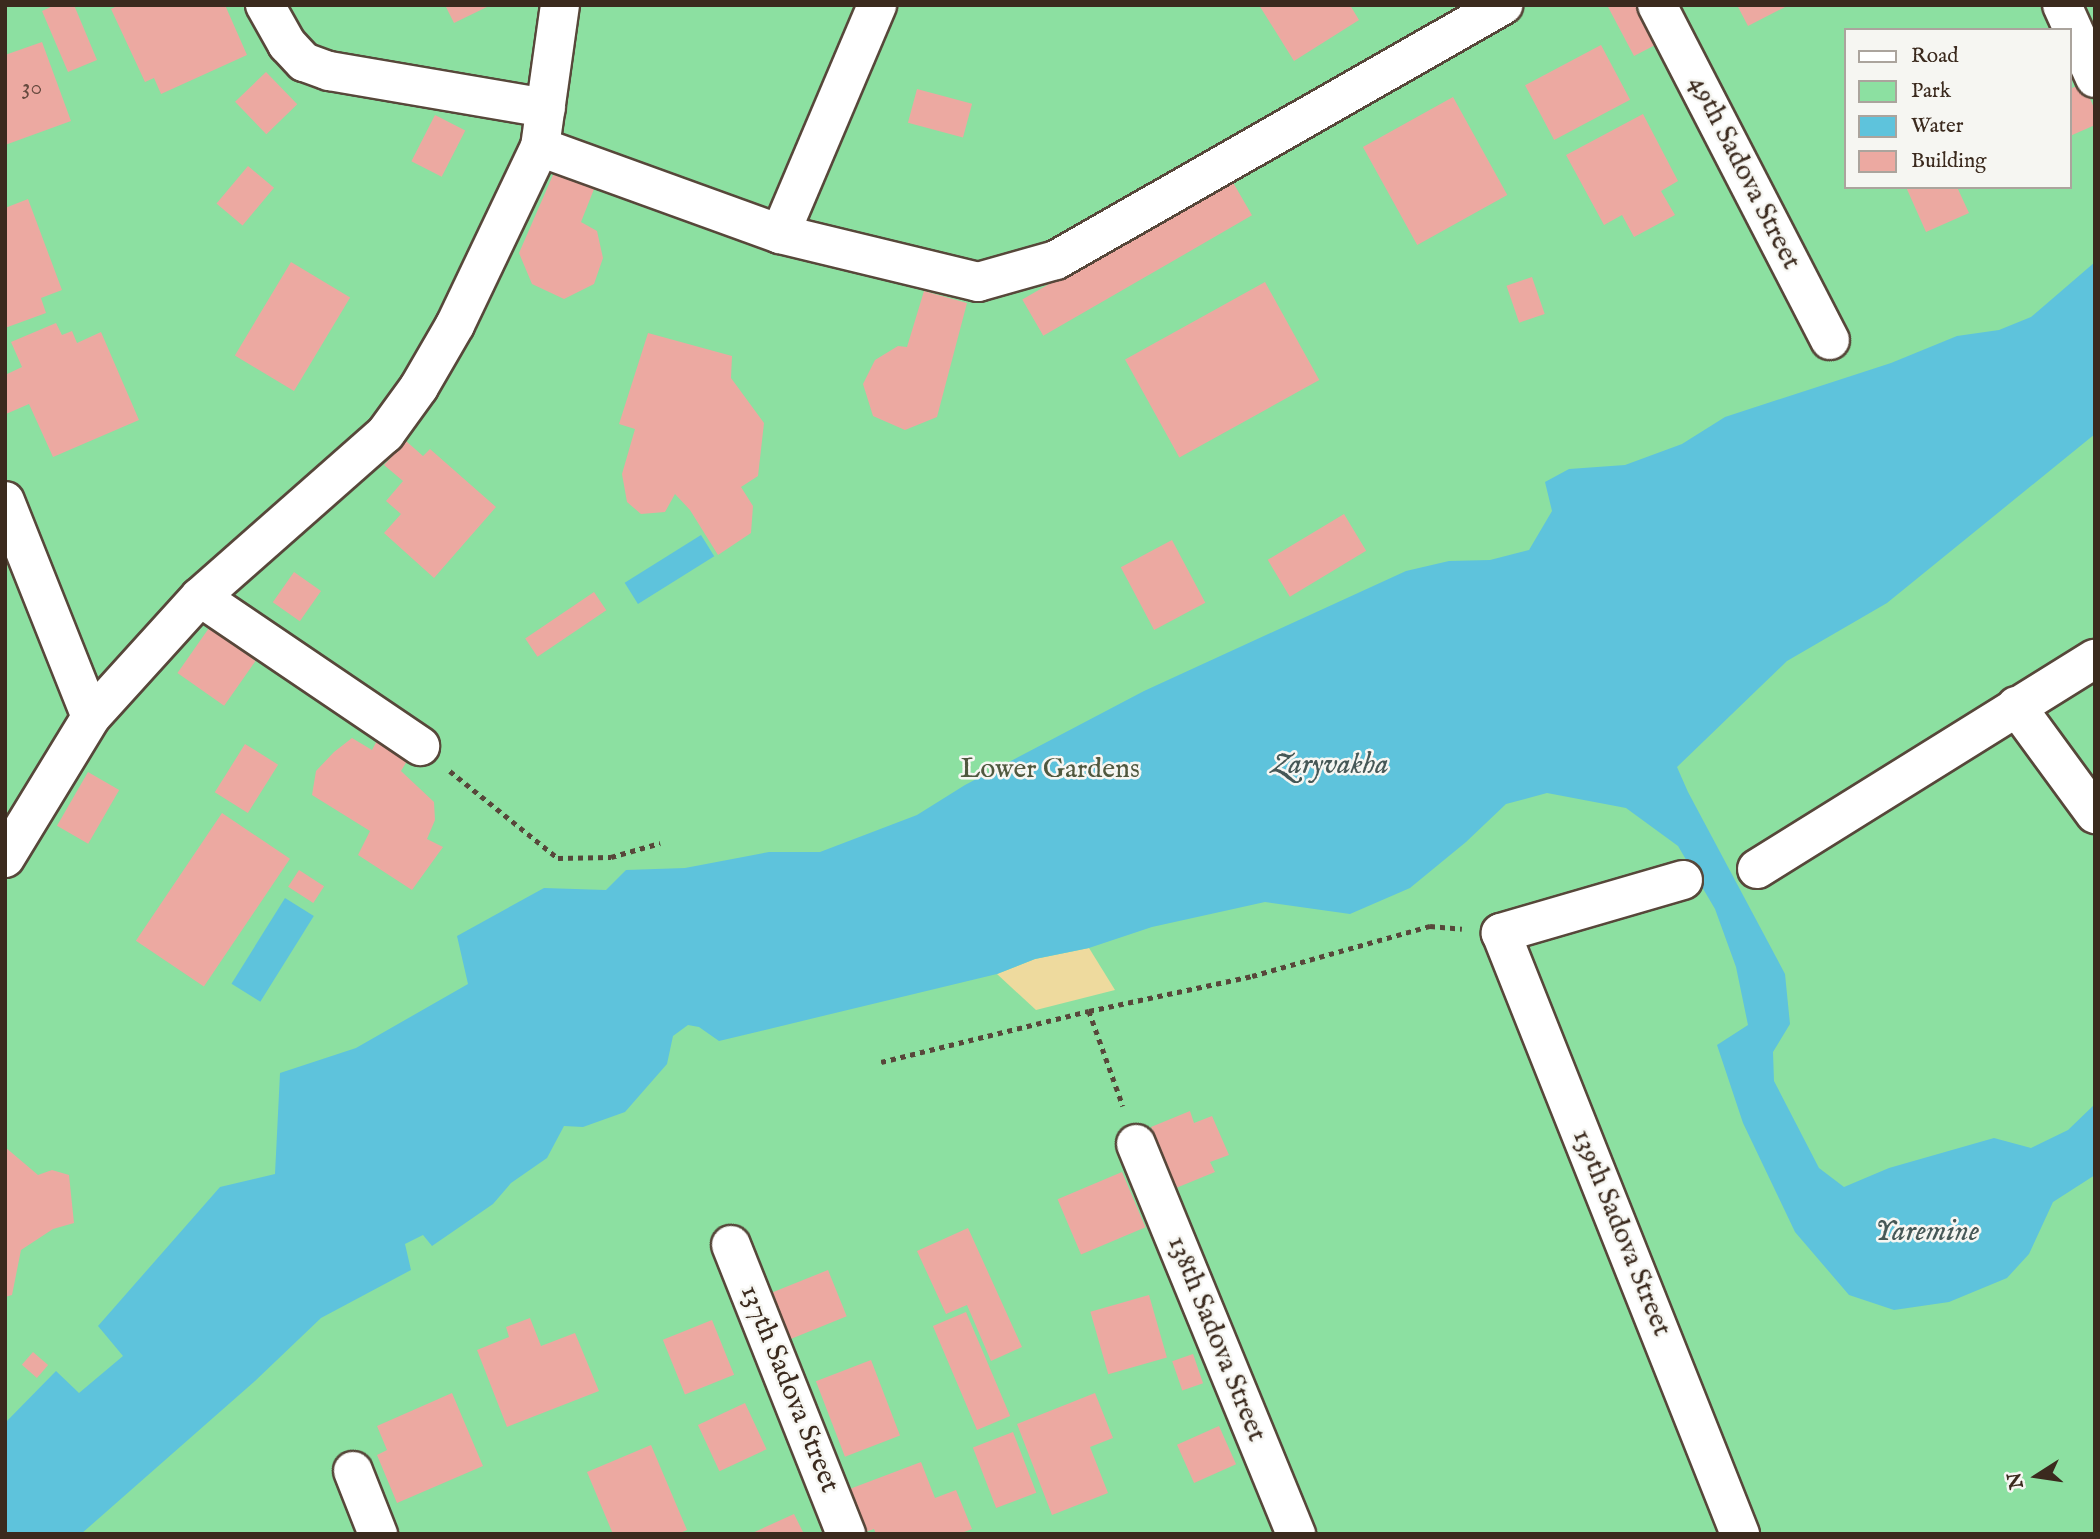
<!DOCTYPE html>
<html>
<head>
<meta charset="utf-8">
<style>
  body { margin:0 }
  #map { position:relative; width:2100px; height:1539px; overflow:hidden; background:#f4e9d7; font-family:"IM FELL English",serif }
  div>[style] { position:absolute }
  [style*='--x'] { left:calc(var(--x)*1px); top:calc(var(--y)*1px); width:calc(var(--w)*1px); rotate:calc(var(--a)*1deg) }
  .green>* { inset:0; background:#8ce0a1 }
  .sand>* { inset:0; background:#eeda9e }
  .water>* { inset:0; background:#5ec3dc; transform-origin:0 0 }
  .building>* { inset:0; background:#eca9a1; transform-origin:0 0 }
  .path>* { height:4.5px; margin-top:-2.25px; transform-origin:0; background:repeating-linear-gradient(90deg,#57473a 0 5px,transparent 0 10px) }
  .roads { filter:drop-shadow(2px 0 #57473a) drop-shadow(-2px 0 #57473a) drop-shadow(0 2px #57473a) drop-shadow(0 -2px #57473a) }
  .minor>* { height:38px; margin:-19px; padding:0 19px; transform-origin:19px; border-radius:19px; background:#fff }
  span { translate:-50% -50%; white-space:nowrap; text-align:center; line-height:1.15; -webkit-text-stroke:5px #f6f6f2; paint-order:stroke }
  .number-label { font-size:24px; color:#674a3f }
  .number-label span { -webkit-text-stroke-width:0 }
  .street-label { font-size:28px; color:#3b2a1e }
  .park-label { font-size:28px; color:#4f583f }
  .water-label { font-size:30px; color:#465857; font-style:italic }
  .frame { position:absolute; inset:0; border:7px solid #3b2a1e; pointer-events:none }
  .legend { position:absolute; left:1844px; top:28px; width:228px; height:161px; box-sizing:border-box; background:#f6f6f2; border:2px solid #aba49d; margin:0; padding:9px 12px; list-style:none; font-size:21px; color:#3b2a1e }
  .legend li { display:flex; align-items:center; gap:14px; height:35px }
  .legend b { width:35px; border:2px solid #aba49d }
  .north { position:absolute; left:2002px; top:1441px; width:70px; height:70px; -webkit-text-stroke:5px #f6f6f2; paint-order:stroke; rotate:258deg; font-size:19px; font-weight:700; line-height:28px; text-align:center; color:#3b2a1e }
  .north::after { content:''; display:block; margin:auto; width:24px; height:32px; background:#3b2a1e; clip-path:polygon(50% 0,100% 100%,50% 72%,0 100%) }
</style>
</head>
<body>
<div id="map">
  <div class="green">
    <i style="clip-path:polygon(evenodd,5px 5px,2095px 5px,2095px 1534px,5px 1534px,5px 5px,1846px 30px,2070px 30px,2070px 187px,1846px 187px,1846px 30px)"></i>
  </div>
  <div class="sand">
    <i style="clip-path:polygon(1089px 948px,1115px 990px,1036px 1010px,997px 974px,1035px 959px)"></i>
  </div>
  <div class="water">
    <i style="clip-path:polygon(2095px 262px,2095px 434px,1887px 603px,1787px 661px,1677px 767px,1688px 792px,1785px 974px,1790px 1024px,1773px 1052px,1774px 1081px,1819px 1168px,1844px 1187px,1889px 1168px,1994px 1138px,2031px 1148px,2068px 1130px,2095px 1104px,2095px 1175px,2053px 1202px,2029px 1254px,2007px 1278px,1949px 1302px,1894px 1310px,1849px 1295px,1795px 1232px,1743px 1123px,1717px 1045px,1748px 1025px,1736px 967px,1715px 909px,1678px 846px,1626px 808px,1547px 793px,1506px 804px,1466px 842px,1410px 888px,1350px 914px,1265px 902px,1152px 927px,1089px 948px,1035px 959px,997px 974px,719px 1041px,699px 1027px,688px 1025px,673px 1036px,667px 1064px,625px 1112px,583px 1127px,564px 1126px,547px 1158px,511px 1183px,493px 1204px,432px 1246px,423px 1235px,405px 1244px,411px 1270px,321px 1318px,255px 1381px,81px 1534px,5px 1534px,5px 1423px,56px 1371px,79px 1393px,123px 1356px,98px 1326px,220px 1187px,275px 1174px,280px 1073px,356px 1048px,468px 984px,457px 936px,544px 888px,606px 890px,626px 870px,685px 868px,769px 852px,820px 852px,917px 815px,965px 785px,1144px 691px,1406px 571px,1449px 561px,1490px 560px,1529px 550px,1552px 511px,1545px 482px,1569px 469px,1625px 465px,1682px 444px,1725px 417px,1891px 363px,1957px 336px,1999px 330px,2031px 317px)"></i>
    <i style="left:701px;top:535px;width:25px;height:90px;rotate:58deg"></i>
    <i style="left:285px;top:898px;width:34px;height:101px;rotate:32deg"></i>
  </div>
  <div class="building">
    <i style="clip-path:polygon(55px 5px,74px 5px,97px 60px,68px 72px,42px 11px)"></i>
    <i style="clip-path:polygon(119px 5px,225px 5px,247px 55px,161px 94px,154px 78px,145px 82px,111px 9px)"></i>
    <i style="clip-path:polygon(445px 5px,491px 5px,454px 23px)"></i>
    <i style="clip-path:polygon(1259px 5px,1350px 5px,1359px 20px,1294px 61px)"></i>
    <i style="clip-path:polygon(1607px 5px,1642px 5px,1661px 42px,1634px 56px)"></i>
    <i style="clip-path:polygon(1737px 5px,1789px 5px,1748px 26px)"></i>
    <i style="clip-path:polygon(42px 42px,71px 121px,5px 145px,5px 55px)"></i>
    <i style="left:1601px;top:45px;width:62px;height:86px;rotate:62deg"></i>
    <i style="left:266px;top:72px;width:45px;height:43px;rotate:46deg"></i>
    <i style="clip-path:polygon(2083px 83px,2095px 110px,2095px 125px,2070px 136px,2070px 89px)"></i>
    <i style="left:917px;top:89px;width:57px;height:35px;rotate:15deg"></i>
    <i style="left:1453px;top:97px;width:112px;height:103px;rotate:61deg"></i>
    <i style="clip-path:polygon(1643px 114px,1678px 181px,1661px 191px,1675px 215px,1634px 237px,1622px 215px,1604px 225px,1566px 155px)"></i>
    <i style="left:435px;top:115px;width:34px;height:52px;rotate:27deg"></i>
    <i style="left:248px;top:166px;width:34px;height:49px;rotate:40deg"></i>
    <i style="clip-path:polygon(556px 168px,596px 184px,581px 222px,597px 231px,603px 258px,594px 284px,564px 299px,532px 284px,519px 253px)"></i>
    <i style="left:1231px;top:179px;width:42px;height:241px;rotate:60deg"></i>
    <i style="clip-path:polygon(1906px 187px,1957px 187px,1969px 213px,1926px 232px)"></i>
    <i style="clip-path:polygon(28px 199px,62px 290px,41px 298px,46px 313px,5px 328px,5px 208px)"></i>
    <i style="left:291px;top:262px;width:69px;height:109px;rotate:31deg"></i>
    <i style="left:1532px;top:277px;width:39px;height:27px;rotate:71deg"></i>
    <i style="left:1265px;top:282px;width:112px;height:160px;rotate:61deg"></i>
    <i style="clip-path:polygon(924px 291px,967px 303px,937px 417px,905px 430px,873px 416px,863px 384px,875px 360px,898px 346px,907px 347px)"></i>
    <i style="clip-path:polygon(56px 323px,62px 335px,72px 331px,77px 343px,101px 332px,139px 420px,53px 457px,29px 404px,6px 414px,5px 375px,22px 367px,11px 342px)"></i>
    <i style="clip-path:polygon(648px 333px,732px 356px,731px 378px,764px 423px,758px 476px,741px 487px,753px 506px,751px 533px,718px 555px,690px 510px,675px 494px,665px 512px,641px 514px,627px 502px,622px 474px,635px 429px,619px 424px)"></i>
    <i style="clip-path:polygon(406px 441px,423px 456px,430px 449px,496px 507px,434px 578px,384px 533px,401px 514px,386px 501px,403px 481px,384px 465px)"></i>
    <i style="left:1344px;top:514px;width:43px;height:89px;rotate:59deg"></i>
    <i style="left:1172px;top:540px;width:71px;height:58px;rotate:62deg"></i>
    <i style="left:294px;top:572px;width:33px;height:37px;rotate:35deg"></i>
    <i style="left:594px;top:592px;width:22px;height:83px;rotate:56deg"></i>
    <i style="left:209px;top:628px;width:57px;height:55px;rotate:35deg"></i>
    <i style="clip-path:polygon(382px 731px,413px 751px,401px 771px,434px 802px,435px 820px,427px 839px,443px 847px,412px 890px,358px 855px,370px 831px,312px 795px,316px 771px,334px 752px,352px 738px,372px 750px)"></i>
    <i style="left:245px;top:744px;width:39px;height:57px;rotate:32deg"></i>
    <i style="left:88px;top:772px;width:36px;height:62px;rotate:30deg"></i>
    <i style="left:222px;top:813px;width:82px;height:154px;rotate:34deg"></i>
    <i style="left:299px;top:870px;width:30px;height:20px;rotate:33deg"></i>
    <i style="clip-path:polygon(1190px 1111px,1194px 1123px,1212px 1116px,1229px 1155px,1210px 1162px,1215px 1172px,1176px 1188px,1151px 1127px)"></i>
    <i style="clip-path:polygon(5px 1147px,38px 1175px,52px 1170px,69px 1175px,74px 1223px,53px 1229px,21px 1250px,12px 1295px,5px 1297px)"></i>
    <i style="left:1122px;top:1172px;width:60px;height:70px;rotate:67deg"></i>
    <i style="clip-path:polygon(968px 1228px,1022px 1347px,991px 1361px,967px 1305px,946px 1314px,917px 1251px)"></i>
    <i style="left:828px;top:1270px;width:50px;height:69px;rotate:68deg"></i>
    <i style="left:1149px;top:1295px;width:65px;height:61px;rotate:74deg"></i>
    <i style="left:966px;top:1312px;width:113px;height:36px;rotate:67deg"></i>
    <i style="clip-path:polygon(530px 1318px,541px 1346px,575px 1333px,599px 1391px,507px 1427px,477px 1350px,509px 1337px,506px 1327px)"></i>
    <i style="left:712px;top:1320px;width:59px;height:53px;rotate:68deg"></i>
    <i style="left:33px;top:1352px;width:20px;height:17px;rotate:41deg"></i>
    <i style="left:1193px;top:1354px;width:31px;height:22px;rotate:71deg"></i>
    <i style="left:871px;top:1360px;width:81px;height:59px;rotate:69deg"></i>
    <i style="clip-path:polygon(452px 1393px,483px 1466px,397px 1503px,377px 1455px,387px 1450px,377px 1426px)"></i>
    <i style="clip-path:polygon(1095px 1393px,1113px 1438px,1090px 1447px,1108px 1493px,1052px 1515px,1017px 1424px)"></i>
    <i style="left:745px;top:1403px;width:51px;height:52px;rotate:65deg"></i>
    <i style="left:1219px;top:1426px;width:42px;height:46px;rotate:66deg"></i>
    <i style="left:1013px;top:1432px;width:65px;height:43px;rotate:69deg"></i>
    <i style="clip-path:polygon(651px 1445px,687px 1530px,678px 1534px,613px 1534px,587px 1472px)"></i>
    <i style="clip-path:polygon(921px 1462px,935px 1498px,956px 1490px,972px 1529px,959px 1534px,876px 1534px,874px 1529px,860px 1534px,839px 1493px)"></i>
    <i style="clip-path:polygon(794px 1514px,804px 1534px,750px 1534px)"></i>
  </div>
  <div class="path">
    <i style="--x:450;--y:771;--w:139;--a:38.9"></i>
    <i style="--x:558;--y:858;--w:53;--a:-1.1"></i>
    <i style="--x:611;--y:857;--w:51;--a:-15.9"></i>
    <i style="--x:1089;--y:1011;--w:101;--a:70.3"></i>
    <i style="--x:881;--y:1062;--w:214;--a:-13.8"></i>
    <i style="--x:1089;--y:1011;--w:167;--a:-12.1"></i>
    <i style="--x:1252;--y:976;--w:185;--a:-15.7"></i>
    <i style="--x:1430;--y:926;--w:32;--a:5"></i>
  </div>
  <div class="roads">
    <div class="minor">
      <i style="--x:265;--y:5;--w:45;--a:60.6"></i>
      <i style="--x:287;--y:44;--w:25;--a:47"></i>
      <i style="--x:304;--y:62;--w:27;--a:20"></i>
      <i style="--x:329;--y:71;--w:220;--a:9.7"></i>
      <i style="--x:1657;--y:5;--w:377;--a:62.7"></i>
      <i style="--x:2062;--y:5;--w:80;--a:65.7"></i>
      <i style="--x:540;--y:147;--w:255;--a:19.9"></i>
      <i style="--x:780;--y:234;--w:204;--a:13.6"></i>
      <i style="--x:978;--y:282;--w:81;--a:-15.8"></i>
      <i style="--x:1056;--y:260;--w:515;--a:-29.7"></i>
      <i style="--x:780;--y:234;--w:249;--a:-67"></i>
      <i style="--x:5;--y:501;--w:232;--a:68.3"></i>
      <i style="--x:200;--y:597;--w:266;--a:34.1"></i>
      <i style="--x:2016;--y:706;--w:134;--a:53.8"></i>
      <i style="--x:5;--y:858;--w:165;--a:-58.6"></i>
      <i style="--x:91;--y:717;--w:162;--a:-47.8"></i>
      <i style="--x:200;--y:597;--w:247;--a:-41.4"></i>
      <i style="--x:385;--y:434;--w:58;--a:-54.1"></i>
      <i style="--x:419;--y:387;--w:72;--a:-59.9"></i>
      <i style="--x:455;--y:325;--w:197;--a:-64.5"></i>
      <i style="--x:540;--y:147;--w:143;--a:-82"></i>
      <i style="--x:1757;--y:869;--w:398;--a:-31.9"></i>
      <i style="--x:1683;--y:880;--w:190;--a:163.8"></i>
      <i style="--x:1501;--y:933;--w:647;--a:68.31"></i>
      <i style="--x:1136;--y:1144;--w:422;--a:67.7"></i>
      <i style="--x:731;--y:1245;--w:311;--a:68.3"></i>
      <i style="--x:353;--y:1471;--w:68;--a:68.4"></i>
    </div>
  </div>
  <div class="number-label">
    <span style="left:32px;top:88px">30</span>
  </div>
  <div class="street-label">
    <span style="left:1744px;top:173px;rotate:63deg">49th Sadova Street</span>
    <span style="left:1621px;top:1233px;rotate:68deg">139th Sadova Street</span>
    <span style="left:1216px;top:1339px;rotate:68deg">138th Sadova Street</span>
    <span style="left:789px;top:1389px;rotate:68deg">137th Sadova Street</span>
  </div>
  <div class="park-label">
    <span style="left:1050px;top:770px">Lower Gardens</span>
  </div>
  <div class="water-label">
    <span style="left:1330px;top:765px">Zaryvakha</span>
    <span style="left:1927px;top:1232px">Yaremine</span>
  </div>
  <div class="frame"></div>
  <ul class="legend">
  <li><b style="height:9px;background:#fff"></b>Road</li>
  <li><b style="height:19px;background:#8ce0a1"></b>Park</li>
  <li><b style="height:19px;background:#5ec3dc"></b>Water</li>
  <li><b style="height:19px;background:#eca9a1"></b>Building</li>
  </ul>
  <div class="north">N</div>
</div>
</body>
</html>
